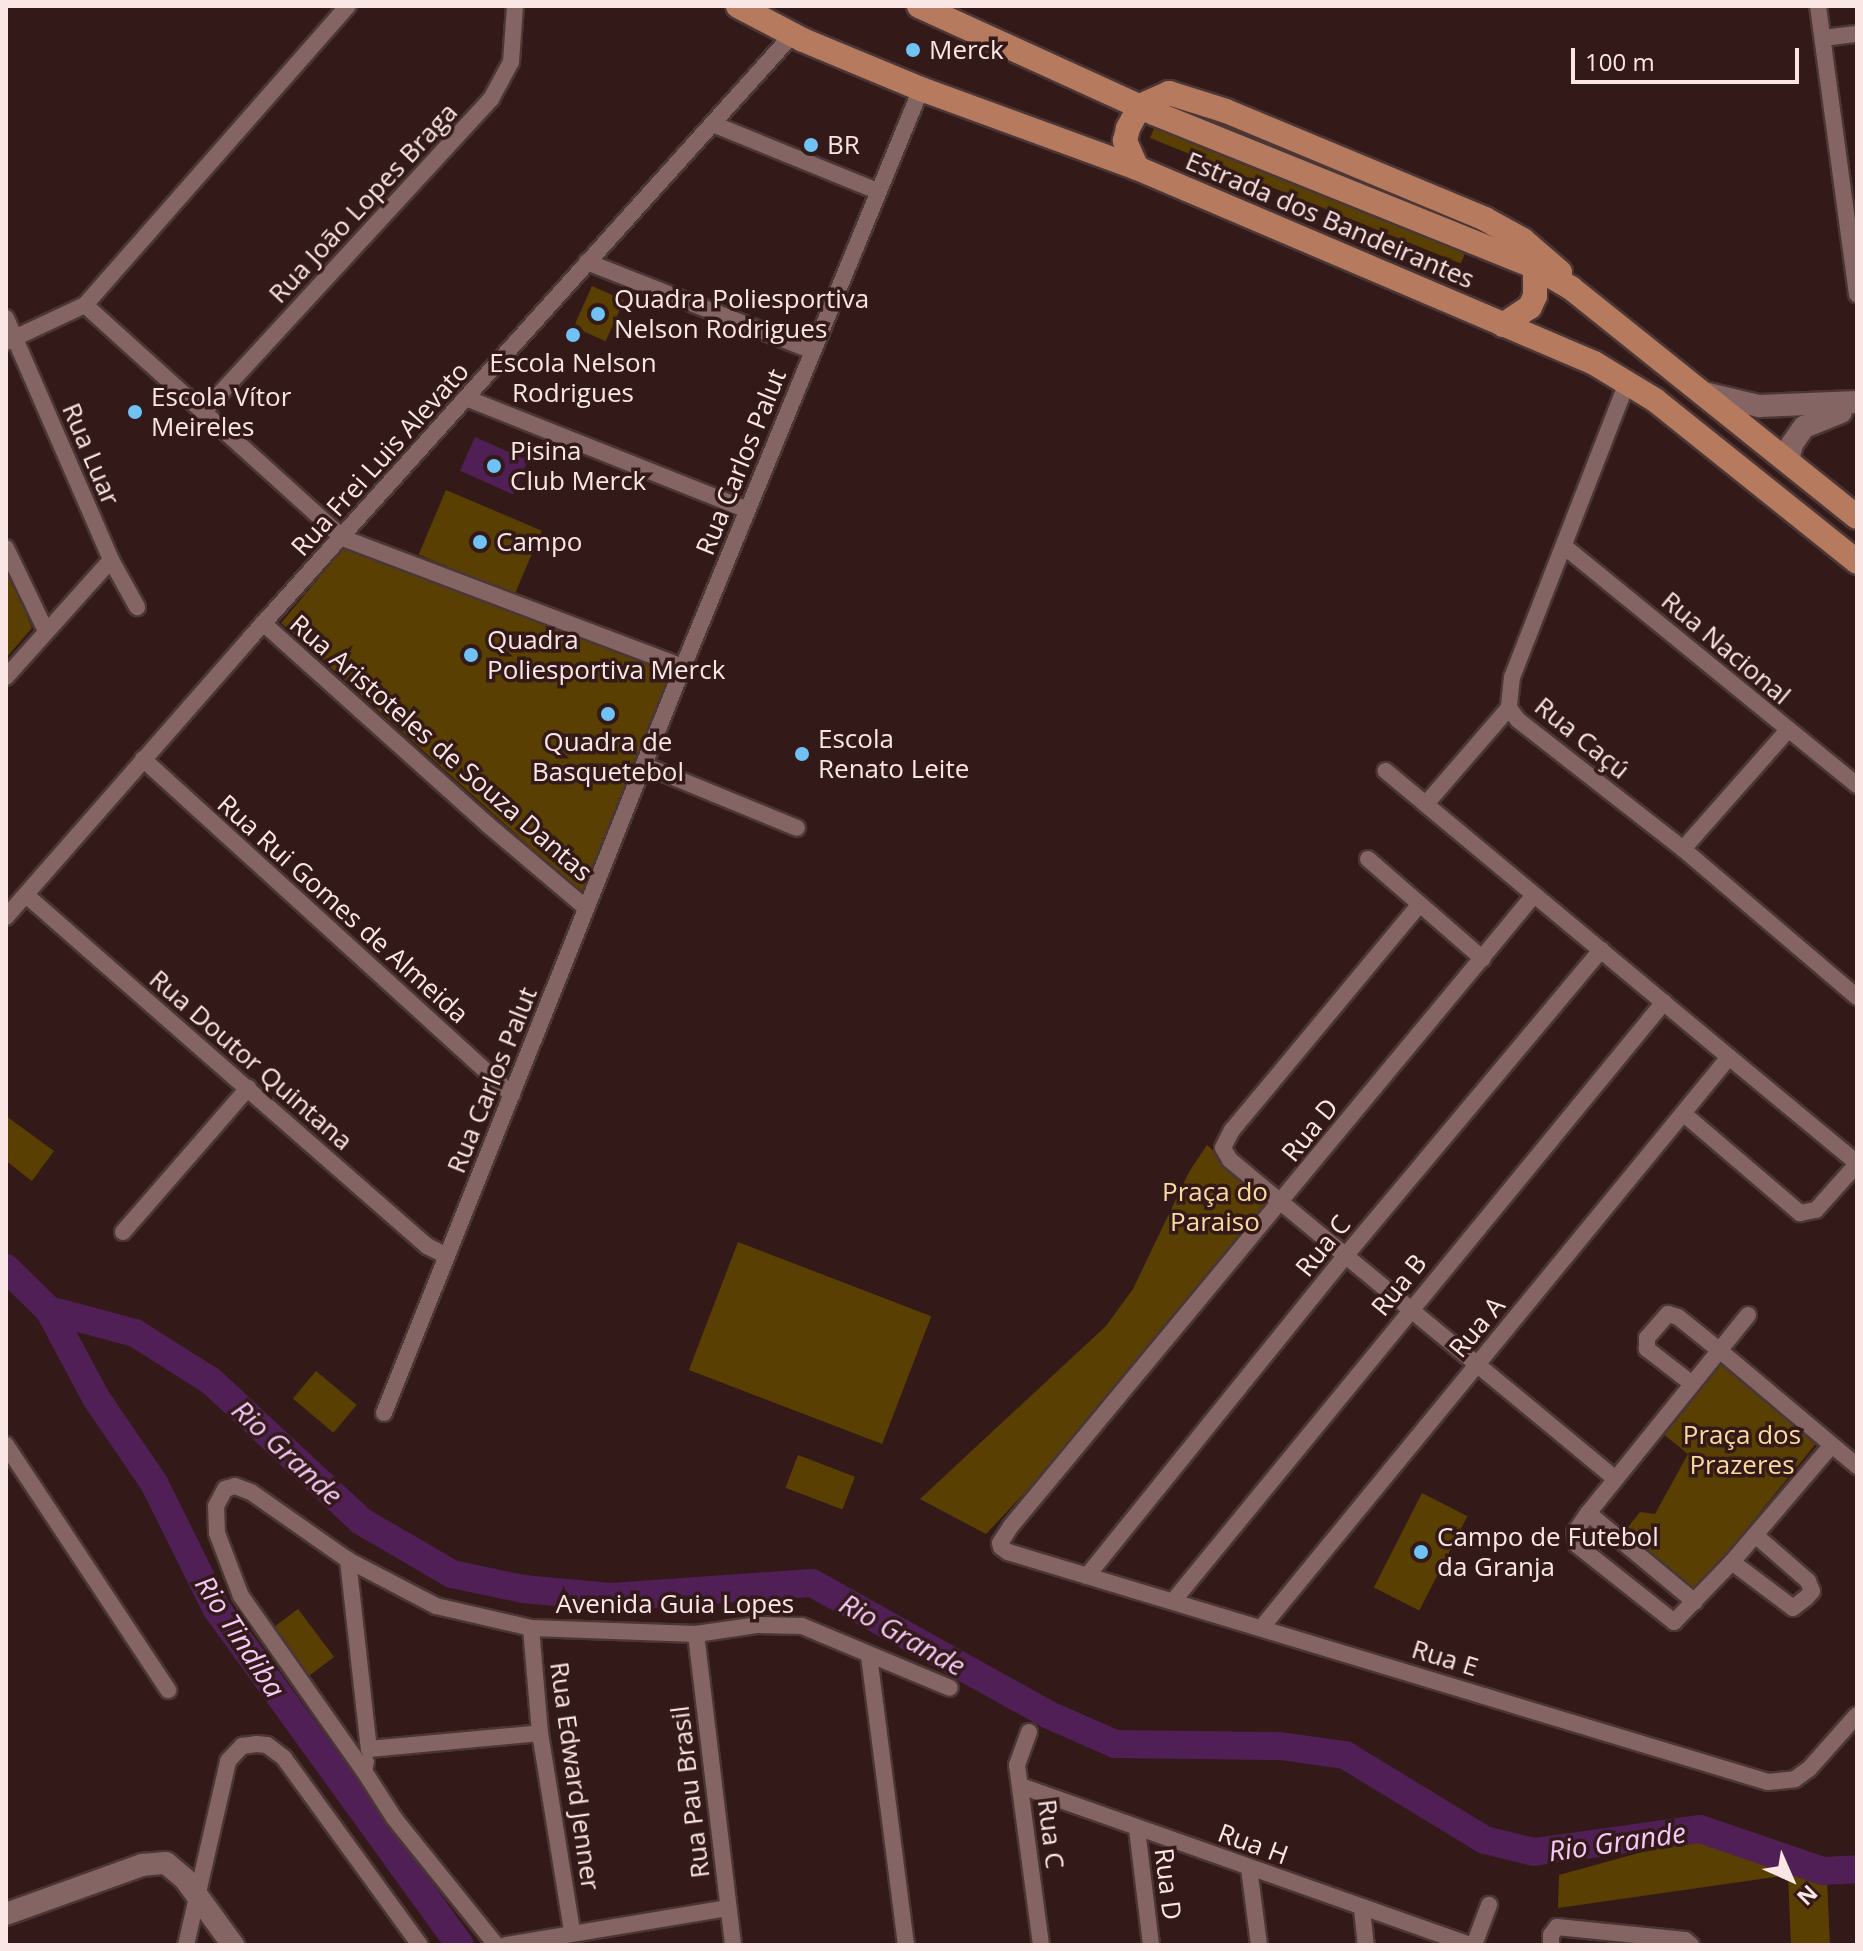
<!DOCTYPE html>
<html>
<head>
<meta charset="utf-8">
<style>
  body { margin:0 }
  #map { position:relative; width:1863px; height:1951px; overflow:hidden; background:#331a19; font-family:"Open Sans",sans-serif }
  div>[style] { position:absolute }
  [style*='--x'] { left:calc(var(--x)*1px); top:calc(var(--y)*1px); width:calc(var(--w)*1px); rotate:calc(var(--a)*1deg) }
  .green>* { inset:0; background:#5a3f03; transform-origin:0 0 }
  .water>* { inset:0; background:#501f55; transform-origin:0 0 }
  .river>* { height:28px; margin:-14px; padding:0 14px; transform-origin:14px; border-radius:14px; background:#501f55 }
  .roads { filter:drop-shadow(2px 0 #4b3636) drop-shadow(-2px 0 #4b3636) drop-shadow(0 2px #4b3636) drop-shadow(0 -2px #4b3636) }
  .street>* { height:16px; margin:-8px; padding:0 8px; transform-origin:8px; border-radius:8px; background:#856563 }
  .secondary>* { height:22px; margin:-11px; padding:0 11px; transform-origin:11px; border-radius:11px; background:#856563 }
  .primary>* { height:24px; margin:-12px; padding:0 12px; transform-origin:12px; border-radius:12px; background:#b67b5f }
  .dots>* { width:22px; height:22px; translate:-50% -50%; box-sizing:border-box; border:4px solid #331a19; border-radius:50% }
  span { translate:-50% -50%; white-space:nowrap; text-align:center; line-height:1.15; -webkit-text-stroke:7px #331a19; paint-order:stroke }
  .poi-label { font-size:26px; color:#f9e6e5 }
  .left { translate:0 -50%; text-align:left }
  .street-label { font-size:26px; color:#f9e6e5 }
  .park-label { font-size:26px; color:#fbd9a0 }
  .water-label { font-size:28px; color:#f6c8f8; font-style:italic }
  .frame { position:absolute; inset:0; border:8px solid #f9e6e5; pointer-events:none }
  .north { position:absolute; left:1751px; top:1839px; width:80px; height:80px; -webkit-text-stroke:6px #331a19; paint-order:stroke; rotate:135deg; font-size:22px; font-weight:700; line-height:32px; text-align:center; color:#f9e6e5 }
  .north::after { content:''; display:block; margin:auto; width:28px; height:36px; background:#f9e6e5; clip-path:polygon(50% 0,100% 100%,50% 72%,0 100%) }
  .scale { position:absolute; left:1571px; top:48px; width:228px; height:36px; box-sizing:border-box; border:4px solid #f9e6e5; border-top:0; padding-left:10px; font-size:24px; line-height:28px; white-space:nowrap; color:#f9e6e5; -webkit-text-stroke:6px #331a19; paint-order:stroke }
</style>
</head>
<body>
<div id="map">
  <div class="green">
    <i style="left:1155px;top:126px;width:335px;height:13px;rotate:22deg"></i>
    <i style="left:592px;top:286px;width:35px;height:45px;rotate:24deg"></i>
    <i style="left:446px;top:490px;width:104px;height:70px;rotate:23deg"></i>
    <i style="clip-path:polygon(353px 537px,682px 668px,588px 899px,281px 623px)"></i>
    <i style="clip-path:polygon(10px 574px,32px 628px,6px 658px,6px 576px)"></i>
    <i style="clip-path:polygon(6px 1116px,54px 1151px,32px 1181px,6px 1161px)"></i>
    <i style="clip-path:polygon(1207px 1145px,1270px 1202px,1061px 1454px,986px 1534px,920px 1499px,1106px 1326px,1133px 1289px,1189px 1172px)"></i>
    <i style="left:738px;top:1242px;width:207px;height:137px;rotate:21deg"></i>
    <i style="clip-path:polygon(1715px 1357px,1818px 1441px,1696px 1591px,1624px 1532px,1640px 1512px,1655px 1514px,1688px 1454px,1657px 1429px)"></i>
    <i style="left:316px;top:1371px;width:53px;height:36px;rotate:40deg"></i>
    <i style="left:798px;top:1455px;width:61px;height:35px;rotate:21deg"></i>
    <i style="left:1422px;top:1493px;width:51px;height:106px;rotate:27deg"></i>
    <i style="left:298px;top:1609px;width:60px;height:33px;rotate:53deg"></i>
    <i style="clip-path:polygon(1700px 1836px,1784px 1864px,1789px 1875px,1827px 1880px,1830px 1945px,1791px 1945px,1788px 1875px,1558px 1908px,1559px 1875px)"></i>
  </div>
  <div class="water">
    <i style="left:475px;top:437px;width:58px;height:37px;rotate:24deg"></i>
  </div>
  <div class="river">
    <i style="--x:6;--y:1268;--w:60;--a:44.3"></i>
    <i style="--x:49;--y:1310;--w:89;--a:15"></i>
    <i style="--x:135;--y:1333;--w:90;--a:32.3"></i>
    <i style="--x:211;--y:1381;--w:205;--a:43"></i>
    <i style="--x:361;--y:1521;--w:105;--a:30.2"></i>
    <i style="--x:452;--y:1574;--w:73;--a:11.9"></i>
    <i style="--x:523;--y:1589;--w:88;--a:5.2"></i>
    <i style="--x:611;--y:1597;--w:201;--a:-4"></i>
    <i style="--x:812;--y:1583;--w:271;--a:29.1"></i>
    <i style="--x:1049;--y:1715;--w:72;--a:23.7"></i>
    <i style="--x:1115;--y:1744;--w:165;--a:0.7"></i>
    <i style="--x:1280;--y:1746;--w:66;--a:7.9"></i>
    <i style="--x:1345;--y:1755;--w:164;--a:31.3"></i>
    <i style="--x:1485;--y:1840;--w:50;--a:13.8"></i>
    <i style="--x:1534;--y:1852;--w:168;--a:-7.9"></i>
    <i style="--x:1700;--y:1829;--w:130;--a:18.9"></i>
    <i style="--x:1823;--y:1871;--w:34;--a:-3"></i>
    <i style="--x:49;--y:1310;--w:100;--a:61.9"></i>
    <i style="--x:96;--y:1398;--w:103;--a:55.7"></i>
    <i style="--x:154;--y:1483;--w:140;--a:63.6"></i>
    <i style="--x:216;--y:1608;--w:416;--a:54.1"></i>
  </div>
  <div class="roads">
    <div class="street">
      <i style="--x:1818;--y:6;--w:291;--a:82.3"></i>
      <i style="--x:1823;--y:38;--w:34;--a:-7"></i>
      <i style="--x:713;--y:124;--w:177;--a:22.2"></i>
      <i style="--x:587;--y:262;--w:243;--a:21.5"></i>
      <i style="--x:85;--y:305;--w:348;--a:42.1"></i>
      <i style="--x:343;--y:538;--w:364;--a:20.8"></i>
      <i style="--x:6;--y:318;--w:264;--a:66.5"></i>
      <i style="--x:111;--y:560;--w:54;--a:61"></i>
      <i style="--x:6;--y:342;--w:87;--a:-25.1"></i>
      <i style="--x:85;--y:305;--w:398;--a:-48.7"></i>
      <i style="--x:1628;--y:380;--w:319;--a:111.3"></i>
      <i style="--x:1512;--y:677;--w:31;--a:96"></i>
      <i style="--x:1509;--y:708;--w:15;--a:53"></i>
      <i style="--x:1518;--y:720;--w:209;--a:38"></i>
      <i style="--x:1683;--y:849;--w:228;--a:40.4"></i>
      <i style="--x:466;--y:398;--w:303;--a:21.7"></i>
      <i style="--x:204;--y:411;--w:424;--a:-47.4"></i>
      <i style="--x:491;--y:99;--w:42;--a:-61.6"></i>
      <i style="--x:511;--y:62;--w:56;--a:-85.9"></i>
      <i style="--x:1565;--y:547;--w:377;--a:39.2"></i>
      <i style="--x:6;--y:548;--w:92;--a:64.3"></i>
      <i style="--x:263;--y:623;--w:301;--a:41.9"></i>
      <i style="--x:487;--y:824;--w:130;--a:40.3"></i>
      <i style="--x:6;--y:677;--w:157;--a:-48.1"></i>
      <i style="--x:143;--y:759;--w:499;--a:42.3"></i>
      <i style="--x:646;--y:766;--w:163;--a:22.3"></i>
      <i style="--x:1426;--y:804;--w:127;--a:-49.2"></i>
      <i style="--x:1683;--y:849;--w:159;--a:-48.6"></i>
      <i style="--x:1368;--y:859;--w:152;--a:41"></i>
      <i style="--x:26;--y:895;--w:533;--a:41.2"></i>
      <i style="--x:427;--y:1246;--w:22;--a:27"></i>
      <i style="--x:1534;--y:895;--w:820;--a:129.65"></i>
      <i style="--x:1011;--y:1526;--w:20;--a:123"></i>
      <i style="--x:1000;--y:1543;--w:4;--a:76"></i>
      <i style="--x:1001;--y:1547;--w:9;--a:36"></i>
      <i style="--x:1008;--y:1552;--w:794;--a:16.84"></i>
      <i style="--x:1768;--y:1782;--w:27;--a:-6"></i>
      <i style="--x:1795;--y:1779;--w:17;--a:-36"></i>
      <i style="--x:1809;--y:1769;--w:72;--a:-48.4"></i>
      <i style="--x:1419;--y:905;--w:293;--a:129.7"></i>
      <i style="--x:1232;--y:1130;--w:20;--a:117"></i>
      <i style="--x:1223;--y:1148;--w:14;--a:60"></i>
      <i style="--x:1230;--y:1160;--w:499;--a:39.6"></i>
      <i style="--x:6;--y:917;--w:372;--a:-48.8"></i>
      <i style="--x:251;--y:637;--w:809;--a:-48.05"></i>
      <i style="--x:1729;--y:1057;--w:166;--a:39.6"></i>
      <i style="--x:1684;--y:1114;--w:153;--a:40.5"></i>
      <i style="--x:1800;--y:1213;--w:16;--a:-11"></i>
      <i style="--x:1816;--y:1210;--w:62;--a:-48.3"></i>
      <i style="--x:123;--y:1232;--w:191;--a:-49"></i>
      <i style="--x:1748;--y:1315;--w:255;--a:128.9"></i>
      <i style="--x:1588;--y:1513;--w:23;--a:124"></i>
      <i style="--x:1575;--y:1532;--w:13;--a:81"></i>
      <i style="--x:1577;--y:1545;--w:124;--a:38.4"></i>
      <i style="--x:1674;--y:1622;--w:83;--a:-46"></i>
      <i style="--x:1732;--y:1562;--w:153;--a:-49.5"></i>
      <i style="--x:1691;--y:1383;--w:56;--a:-142.3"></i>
      <i style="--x:1647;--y:1349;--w:11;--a:-90"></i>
      <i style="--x:1647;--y:1338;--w:32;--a:-49"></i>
      <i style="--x:1668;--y:1314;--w:10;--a:17"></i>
      <i style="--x:1678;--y:1317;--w:51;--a:38.7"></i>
      <i style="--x:1718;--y:1349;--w:182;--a:40.1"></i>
      <i style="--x:384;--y:1413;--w:804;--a:-68.16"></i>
      <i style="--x:683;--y:667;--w:625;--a:-67.62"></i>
      <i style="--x:6;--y:1445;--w:294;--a:56.5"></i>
      <i style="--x:1588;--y:1513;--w:139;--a:39.8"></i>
      <i style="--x:348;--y:1560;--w:190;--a:83.7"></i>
      <i style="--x:369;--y:1749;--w:172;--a:-5.3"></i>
      <i style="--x:1732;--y:1562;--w:76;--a:37"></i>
      <i style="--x:1793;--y:1608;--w:16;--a:-38"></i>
      <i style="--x:1806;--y:1598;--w:9;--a:-49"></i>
      <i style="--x:1812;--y:1591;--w:11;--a:-112"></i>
      <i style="--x:1808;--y:1581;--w:70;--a:-139"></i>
      <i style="--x:1087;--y:1576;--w:412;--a:-51.1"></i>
      <i style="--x:1346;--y:1255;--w:398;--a:-50.1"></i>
      <i style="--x:1174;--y:1600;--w:773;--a:-50.67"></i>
      <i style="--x:1262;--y:1627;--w:737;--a:-50.67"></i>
      <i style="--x:1729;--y:1057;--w:447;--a:-140.2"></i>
      <i style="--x:531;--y:1628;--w:105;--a:85.1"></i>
      <i style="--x:540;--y:1733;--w:201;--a:80.8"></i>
      <i style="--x:696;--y:1634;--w:313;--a:83.2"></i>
      <i style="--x:869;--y:1656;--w:291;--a:82.7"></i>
      <i style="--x:1029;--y:1732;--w:35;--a:110"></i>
      <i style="--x:1017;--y:1765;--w:182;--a:82.4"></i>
      <i style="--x:366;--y:1762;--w:9;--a:103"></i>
      <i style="--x:364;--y:1771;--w:56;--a:57.4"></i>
      <i style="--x:394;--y:1818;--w:163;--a:51.2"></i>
      <i style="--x:364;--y:1771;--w:214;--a:-125.1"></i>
      <i style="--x:241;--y:1596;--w:67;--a:-110.9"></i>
      <i style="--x:217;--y:1533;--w:27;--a:-92"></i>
      <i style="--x:216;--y:1506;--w:19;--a:-62"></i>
      <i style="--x:225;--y:1489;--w:10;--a:-17"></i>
      <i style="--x:235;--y:1486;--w:17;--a:21"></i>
      <i style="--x:251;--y:1492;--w:118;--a:35"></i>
      <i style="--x:348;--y:1560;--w:99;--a:27.6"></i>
      <i style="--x:436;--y:1606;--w:98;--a:13"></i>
      <i style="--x:531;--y:1628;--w:165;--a:2.1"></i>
      <i style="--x:696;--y:1634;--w:63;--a:-8.3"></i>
      <i style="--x:758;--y:1625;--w:44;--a:1.3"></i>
      <i style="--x:802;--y:1626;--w:160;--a:22.7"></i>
      <i style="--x:1021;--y:1786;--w:475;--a:19.5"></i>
      <i style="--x:1137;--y:1829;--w:117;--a:83.1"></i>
      <i style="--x:1249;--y:1868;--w:78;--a:82.6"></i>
      <i style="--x:1362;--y:1909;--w:36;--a:84"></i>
      <i style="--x:186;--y:1945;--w:189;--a:-77.1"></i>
      <i style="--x:228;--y:1761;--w:21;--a:-47"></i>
      <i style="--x:242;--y:1746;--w:14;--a:-8"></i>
      <i style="--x:256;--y:1744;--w:11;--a:5"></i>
      <i style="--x:267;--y:1745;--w:21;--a:37"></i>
      <i style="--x:284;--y:1758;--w:231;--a:54"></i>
      <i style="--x:506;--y:1945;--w:225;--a:-9.5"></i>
      <i style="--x:1474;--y:1945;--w:43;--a:-69.4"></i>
      <i style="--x:1551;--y:1945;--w:10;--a:-90"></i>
      <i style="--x:1551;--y:1935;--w:10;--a:-53"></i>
      <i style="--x:1557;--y:1927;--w:129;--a:5.8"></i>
      <i style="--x:1685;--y:1940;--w:8;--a:40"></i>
    </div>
    <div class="secondary">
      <i style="--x:1704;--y:393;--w:57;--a:13.3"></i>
      <i style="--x:1759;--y:406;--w:98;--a:-2.3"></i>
      <i style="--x:1788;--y:461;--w:17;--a:-77"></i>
      <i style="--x:1792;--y:444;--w:21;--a:-55"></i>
      <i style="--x:1804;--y:427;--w:40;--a:-22"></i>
      <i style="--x:6;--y:1914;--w:145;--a:-19.8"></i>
      <i style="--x:142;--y:1865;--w:24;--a:-5"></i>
      <i style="--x:166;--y:1863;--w:25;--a:40"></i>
      <i style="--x:185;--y:1879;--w:82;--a:54"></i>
    </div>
    <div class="primary">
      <i style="--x:738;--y:6;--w:73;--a:27.6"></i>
      <i style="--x:803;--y:40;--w:128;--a:22.6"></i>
      <i style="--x:921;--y:89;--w:230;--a:20.1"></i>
      <i style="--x:1137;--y:168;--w:497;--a:23.1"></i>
      <i style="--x:1594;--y:363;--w:71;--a:31.2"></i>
      <i style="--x:1655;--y:400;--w:259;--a:38.7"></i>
      <i style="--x:919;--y:6;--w:258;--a:24.5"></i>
      <i style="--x:1154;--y:113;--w:411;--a:22"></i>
      <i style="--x:1535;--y:267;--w:42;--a:30.3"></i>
      <i style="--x:1571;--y:288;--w:366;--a:38.7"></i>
      <i style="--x:1137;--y:168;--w:30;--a:-114"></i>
      <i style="--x:1125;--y:141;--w:13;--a:-77"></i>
      <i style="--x:1128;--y:128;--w:25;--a:-61"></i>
      <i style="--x:1140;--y:106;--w:32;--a:-24"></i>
      <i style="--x:1169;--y:93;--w:60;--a:17.5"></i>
      <i style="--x:1226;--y:111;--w:281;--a:22.6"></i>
      <i style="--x:1485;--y:219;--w:43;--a:28.9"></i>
      <i style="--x:1523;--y:240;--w:49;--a:40.9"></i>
      <i style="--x:1503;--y:325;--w:32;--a:-34"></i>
      <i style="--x:1530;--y:307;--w:12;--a:-66"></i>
      <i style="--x:1535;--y:296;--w:29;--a:-90"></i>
      <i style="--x:1535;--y:267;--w:12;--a:-114"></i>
    </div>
  </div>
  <div class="dots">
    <i style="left:913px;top:50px;background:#70c2f4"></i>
    <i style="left:811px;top:145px;background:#70c2f4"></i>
    <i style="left:598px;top:314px;background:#70c2f4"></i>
    <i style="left:573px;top:335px;background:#70c2f4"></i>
    <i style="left:135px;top:412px;background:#70c2f4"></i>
    <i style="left:494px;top:466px;background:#70c2f4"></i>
    <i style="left:480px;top:542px;background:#70c2f4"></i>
    <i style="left:471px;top:655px;background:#70c2f4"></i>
    <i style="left:608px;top:714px;background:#70c2f4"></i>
    <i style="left:802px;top:754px;background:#70c2f4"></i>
    <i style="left:1421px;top:1552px;background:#70c2f4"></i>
  </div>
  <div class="poi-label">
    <span class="left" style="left:929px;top:50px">Merck</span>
    <span class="left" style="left:827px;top:145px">BR</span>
    <span class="left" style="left:614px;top:314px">Quadra Poliesportiva<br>Nelson Rodrigues</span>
    <span style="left:573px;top:378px">Escola Nelson<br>Rodrigues</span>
    <span class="left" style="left:151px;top:412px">Escola Vítor<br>Meireles</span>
    <span class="left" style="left:510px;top:466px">Pisina<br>Club Merck</span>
    <span class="left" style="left:496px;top:542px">Campo</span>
    <span class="left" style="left:487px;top:655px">Quadra<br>Poliesportiva Merck</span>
    <span class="left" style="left:818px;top:754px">Escola<br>Renato Leite</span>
    <span style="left:608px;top:757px">Quadra de<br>Basquetebol</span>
    <span class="left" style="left:1437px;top:1552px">Campo de Futebol<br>da Granja</span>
  </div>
  <div class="street-label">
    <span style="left:363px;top:203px;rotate:-47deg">Rua João Lopes Braga</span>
    <span style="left:1330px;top:220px;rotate:23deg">Estrada dos Bandeirantes</span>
    <span style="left:91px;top:454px;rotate:67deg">Rua Luar</span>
    <span style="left:380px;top:459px;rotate:-48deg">Rua Frei Luis Alevato</span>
    <span style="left:741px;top:462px;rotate:-68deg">Rua Carlos Palut</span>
    <span style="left:1726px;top:648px;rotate:40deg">Rua Nacional</span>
    <span style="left:1582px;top:738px;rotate:39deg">Rua Caçú</span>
    <span style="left:441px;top:748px;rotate:41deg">Rua Aristoteles de Souza Dantas</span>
    <span style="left:343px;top:909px;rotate:42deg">Rua Rui Gomes de Almeida</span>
    <span style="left:251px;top:1060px;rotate:41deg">Rua Doutor Quintana</span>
    <span style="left:492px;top:1080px;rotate:-68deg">Rua Carlos Palut</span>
    <span style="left:1310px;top:1130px;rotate:-51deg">Rua D</span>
    <span style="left:1323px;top:1246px;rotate:-51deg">Rua C</span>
    <span style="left:1399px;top:1285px;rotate:-51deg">Rua B</span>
    <span style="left:1477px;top:1327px;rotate:-50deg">Rua A</span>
    <span style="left:675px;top:1604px">Avenida Guia Lopes</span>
    <span style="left:1445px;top:1658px;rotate:17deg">Rua E</span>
    <span style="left:575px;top:1776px;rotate:82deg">Rua Edward Jenner</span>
    <span style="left:690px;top:1792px;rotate:-97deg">Rua Pau Brasil</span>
    <span style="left:1051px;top:1834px;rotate:83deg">Rua C</span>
    <span style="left:1253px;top:1844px;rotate:20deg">Rua H</span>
    <span style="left:1168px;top:1884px;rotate:83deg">Rua D</span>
  </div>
  <div class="park-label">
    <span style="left:1215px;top:1207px">Praça do<br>Paraiso</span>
    <span style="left:1742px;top:1450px">Praça dos<br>Prazeres</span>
  </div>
  <div class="water-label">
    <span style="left:288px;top:1452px;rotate:43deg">Rio Grande</span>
    <span style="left:903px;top:1634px;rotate:29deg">Rio Grande</span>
    <span style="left:241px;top:1636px;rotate:57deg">Rio Tindiba</span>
    <span style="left:1617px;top:1841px;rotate:-8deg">Rio Grande</span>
  </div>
  <div class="frame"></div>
  <div class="north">N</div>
  <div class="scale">100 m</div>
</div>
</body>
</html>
